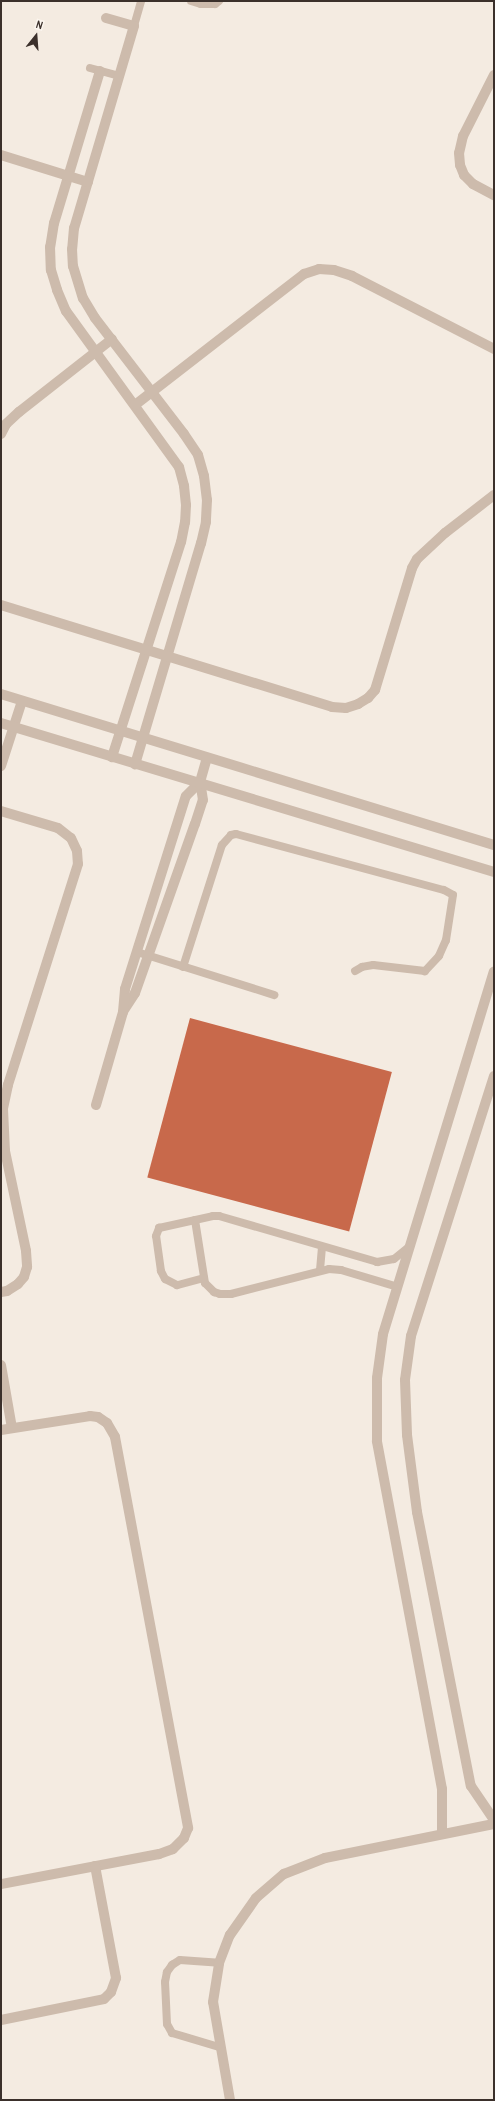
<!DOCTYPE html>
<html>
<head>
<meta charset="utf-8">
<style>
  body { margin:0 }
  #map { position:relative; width:495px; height:2101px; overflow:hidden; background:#f4ebe1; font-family:"Archivo Narrow",sans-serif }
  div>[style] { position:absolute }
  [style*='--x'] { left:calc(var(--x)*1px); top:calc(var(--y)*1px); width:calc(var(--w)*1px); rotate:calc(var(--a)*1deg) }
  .building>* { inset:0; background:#c8694b; transform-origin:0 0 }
  .service>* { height:8px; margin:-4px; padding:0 4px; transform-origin:4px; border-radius:4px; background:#cdbbac }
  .minor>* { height:10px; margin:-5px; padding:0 5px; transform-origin:5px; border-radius:5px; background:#cdbbac }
  .tertiary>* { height:10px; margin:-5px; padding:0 5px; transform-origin:5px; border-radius:5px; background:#cdbbac }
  span { translate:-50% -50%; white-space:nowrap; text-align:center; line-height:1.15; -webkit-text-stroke:3px #fbf5ee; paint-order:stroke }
  .frame { position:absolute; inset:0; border:2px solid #3b302b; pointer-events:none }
  .north { position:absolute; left:16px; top:16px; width:40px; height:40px; -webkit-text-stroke:3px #fbf5ee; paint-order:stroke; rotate:17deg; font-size:11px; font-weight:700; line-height:16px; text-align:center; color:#3b302b }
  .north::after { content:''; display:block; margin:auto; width:14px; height:18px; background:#3b302b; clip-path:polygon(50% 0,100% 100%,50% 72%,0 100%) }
</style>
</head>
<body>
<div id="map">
  <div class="building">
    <i style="left:190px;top:1018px;width:209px;height:165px;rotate:15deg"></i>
  </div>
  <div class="service">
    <i style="--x:191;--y:1;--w:10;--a:17"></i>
    <i style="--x:201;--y:4;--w:14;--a:0"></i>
    <i style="--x:215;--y:4;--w:5;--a:-37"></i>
    <i style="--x:134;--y:26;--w:26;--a:-74"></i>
    <i style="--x:90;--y:68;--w:30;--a:15"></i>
    <i style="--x:137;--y:952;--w:144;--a:17.4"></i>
    <i style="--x:183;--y:967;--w:128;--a:-72.3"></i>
    <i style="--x:222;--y:845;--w:13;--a:-48"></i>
    <i style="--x:231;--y:835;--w:5;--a:-11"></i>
    <i style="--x:236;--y:834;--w:215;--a:15.1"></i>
    <i style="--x:444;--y:890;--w:10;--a:29"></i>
    <i style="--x:453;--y:895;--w:46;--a:98.8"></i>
    <i style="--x:446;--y:940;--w:17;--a:114"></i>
    <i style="--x:439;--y:956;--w:21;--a:133"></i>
    <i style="--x:425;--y:971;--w:52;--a:-173.4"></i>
    <i style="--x:373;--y:965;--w:11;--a:170"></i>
    <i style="--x:362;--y:967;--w:8;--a:150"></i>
    <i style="--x:195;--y:1220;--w:64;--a:81"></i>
    <i style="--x:205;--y:1283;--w:13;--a:45"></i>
    <i style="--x:214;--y:1292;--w:6;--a:18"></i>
    <i style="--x:220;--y:1294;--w:11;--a:0"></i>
    <i style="--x:231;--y:1294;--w:101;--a:-14.3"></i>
    <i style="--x:329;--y:1269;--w:12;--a:5"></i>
    <i style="--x:341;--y:1270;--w:59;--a:16.6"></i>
    <i style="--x:320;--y:1270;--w:22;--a:-85"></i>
    <i style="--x:204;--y:1278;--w:28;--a:165"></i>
    <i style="--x:177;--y:1285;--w:13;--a:-153"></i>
    <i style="--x:165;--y:1279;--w:9;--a:-117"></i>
    <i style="--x:161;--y:1271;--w:35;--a:-98"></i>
    <i style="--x:156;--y:1236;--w:9;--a:-69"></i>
    <i style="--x:159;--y:1228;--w:55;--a:-12.5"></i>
    <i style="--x:213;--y:1216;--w:6;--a:0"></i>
    <i style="--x:219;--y:1216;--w:165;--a:16.2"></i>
    <i style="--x:377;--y:1262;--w:17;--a:-10"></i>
    <i style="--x:394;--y:1259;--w:21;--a:-39"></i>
    <i style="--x:219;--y:2047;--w:49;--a:-163.4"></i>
    <i style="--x:172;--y:2033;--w:10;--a:-119"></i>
    <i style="--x:167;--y:2024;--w:42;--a:-92.7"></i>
    <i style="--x:165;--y:1982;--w:10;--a:-79"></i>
    <i style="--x:167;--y:1972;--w:9;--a:-54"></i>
    <i style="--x:172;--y:1965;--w:9;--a:-32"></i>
    <i style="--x:180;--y:1960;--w:39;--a:4"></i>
  </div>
  <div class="minor">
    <i style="--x:106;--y:18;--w:29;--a:16"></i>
    <i style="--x:134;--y:26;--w:211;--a:106.5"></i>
    <i style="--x:74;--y:228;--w:21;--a:95"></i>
    <i style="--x:72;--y:249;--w:17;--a:87"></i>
    <i style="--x:73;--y:266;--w:34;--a:73"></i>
    <i style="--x:83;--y:298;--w:23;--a:59"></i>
    <i style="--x:95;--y:318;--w:146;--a:52.5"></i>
    <i style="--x:184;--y:434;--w:25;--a:56"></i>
    <i style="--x:198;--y:455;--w:22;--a:74"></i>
    <i style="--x:204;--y:476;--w:24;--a:83"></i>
    <i style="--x:207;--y:500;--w:22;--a:93"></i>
    <i style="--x:206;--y:522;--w:22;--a:103"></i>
    <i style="--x:201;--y:543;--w:231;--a:106.6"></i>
    <i style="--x:100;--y:71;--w:159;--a:106.8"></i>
    <i style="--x:54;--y:223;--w:24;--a:99"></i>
    <i style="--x:50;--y:247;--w:23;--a:88"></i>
    <i style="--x:51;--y:270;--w:21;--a:73"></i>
    <i style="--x:57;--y:290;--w:23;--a:67"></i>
    <i style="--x:66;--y:311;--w:193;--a:54.1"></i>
    <i style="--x:179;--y:467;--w:20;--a:75"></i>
    <i style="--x:184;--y:486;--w:19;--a:84"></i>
    <i style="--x:186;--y:505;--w:17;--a:93"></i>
    <i style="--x:185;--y:522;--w:20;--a:101"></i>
    <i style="--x:181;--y:542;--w:226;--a:107.8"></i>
    <i style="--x:494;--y:75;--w:68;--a:116.9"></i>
    <i style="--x:463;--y:136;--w:17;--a:103"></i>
    <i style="--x:459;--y:153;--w:12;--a:85"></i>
    <i style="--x:460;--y:165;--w:11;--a:68"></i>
    <i style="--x:464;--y:175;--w:13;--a:45"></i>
    <i style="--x:473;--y:184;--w:24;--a:28"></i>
    <i style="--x:1;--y:155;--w:91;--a:17.2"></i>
    <i style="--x:135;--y:405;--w:214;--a:-37.8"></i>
    <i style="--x:304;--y:274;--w:16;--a:-18"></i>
    <i style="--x:319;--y:269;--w:15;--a:4"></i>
    <i style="--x:334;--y:270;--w:19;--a:18"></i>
    <i style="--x:352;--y:276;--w:160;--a:27.2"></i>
    <i style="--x:1;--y:434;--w:11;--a:-63"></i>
    <i style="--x:6;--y:424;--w:18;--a:-43"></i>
    <i style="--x:19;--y:412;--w:118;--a:-38.1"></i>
    <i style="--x:1;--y:605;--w:346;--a:17.1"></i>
    <i style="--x:332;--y:707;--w:14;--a:4"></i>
    <i style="--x:346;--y:708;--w:13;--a:-18"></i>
    <i style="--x:358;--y:704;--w:12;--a:-31"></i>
    <i style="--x:368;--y:698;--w:11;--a:-49"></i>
    <i style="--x:375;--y:690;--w:127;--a:-73.1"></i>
    <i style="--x:412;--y:568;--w:10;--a:-61"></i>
    <i style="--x:417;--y:559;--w:38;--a:-43"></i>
    <i style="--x:445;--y:533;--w:62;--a:-37.8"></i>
    <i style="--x:1;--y:766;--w:68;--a:-72.1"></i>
    <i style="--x:1;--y:811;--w:59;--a:16.6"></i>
    <i style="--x:58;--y:828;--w:16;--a:38"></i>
    <i style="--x:71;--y:838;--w:14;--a:65"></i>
    <i style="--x:77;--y:851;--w:13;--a:86"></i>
    <i style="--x:78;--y:864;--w:232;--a:107.6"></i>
    <i style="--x:8;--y:1085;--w:25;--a:102"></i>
    <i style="--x:3;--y:1109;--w:42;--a:87.3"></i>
    <i style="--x:5;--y:1151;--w:102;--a:78.1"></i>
    <i style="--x:26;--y:1251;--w:16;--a:86"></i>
    <i style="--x:27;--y:1267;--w:10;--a:107"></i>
    <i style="--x:24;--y:1277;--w:9;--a:131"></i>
    <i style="--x:18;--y:1284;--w:13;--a:148"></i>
    <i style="--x:7;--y:1291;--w:6;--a:171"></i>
    <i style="--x:124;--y:1010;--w:20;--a:-57"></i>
    <i style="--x:135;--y:993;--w:179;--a:-70.5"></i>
    <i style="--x:195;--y:824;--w:25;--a:-72"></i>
    <i style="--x:203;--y:800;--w:18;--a:-99"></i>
    <i style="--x:96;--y:1105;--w:97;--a:-73.8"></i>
    <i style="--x:123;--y:1012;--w:23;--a:-85"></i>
    <i style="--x:125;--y:989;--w:202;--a:-72.5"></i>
    <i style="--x:186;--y:796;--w:20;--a:-45"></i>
    <i style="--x:200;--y:782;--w:25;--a:-74"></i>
    <i style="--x:1;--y:1365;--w:64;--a:80.1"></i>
    <i style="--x:1;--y:1430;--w:90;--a:-8.9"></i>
    <i style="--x:90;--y:1416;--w:8;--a:7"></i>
    <i style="--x:98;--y:1417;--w:11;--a:34"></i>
    <i style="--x:107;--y:1423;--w:16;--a:60"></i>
    <i style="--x:115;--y:1437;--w:398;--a:79.4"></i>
    <i style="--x:188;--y:1828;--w:11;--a:112"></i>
    <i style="--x:184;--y:1838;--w:16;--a:135"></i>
    <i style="--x:173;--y:1849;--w:15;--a:160"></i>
    <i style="--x:159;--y:1854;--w:161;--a:169.2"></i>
    <i style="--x:1;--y:2020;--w:105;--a:-11.5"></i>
    <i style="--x:104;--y:1999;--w:10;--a:-45"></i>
    <i style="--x:111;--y:1992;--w:15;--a:-70"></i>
    <i style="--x:116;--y:1978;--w:114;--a:-100.6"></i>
  </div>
  <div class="tertiary">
    <i style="--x:1;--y:694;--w:516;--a:17.03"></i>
    <i style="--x:1;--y:723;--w:515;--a:16.82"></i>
    <i style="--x:494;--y:1076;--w:273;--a:107.7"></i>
    <i style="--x:411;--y:1336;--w:44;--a:97.8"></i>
    <i style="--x:405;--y:1380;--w:55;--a:87.9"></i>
    <i style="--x:407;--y:1435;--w:78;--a:82.6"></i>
    <i style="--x:417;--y:1512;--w:279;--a:78.9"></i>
    <i style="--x:471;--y:1786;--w:41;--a:55.9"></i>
    <i style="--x:442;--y:1834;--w:45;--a:-90"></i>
    <i style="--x:442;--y:1789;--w:354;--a:-100.6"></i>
    <i style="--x:377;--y:1441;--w:63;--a:-90"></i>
    <i style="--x:377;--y:1378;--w:44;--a:-82.2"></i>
    <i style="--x:383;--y:1334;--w:379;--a:-73"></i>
    <i style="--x:230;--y:2100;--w:99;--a:-99.8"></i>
    <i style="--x:213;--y:2002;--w:39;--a:-81"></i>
    <i style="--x:219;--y:1963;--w:30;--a:-69"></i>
    <i style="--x:230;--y:1935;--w:45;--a:-54.9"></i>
    <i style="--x:256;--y:1898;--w:37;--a:-41"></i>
    <i style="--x:284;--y:1874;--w:44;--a:-21.3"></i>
    <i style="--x:325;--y:1858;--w:172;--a:-11.4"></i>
  </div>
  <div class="frame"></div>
  <div class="north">N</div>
</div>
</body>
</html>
